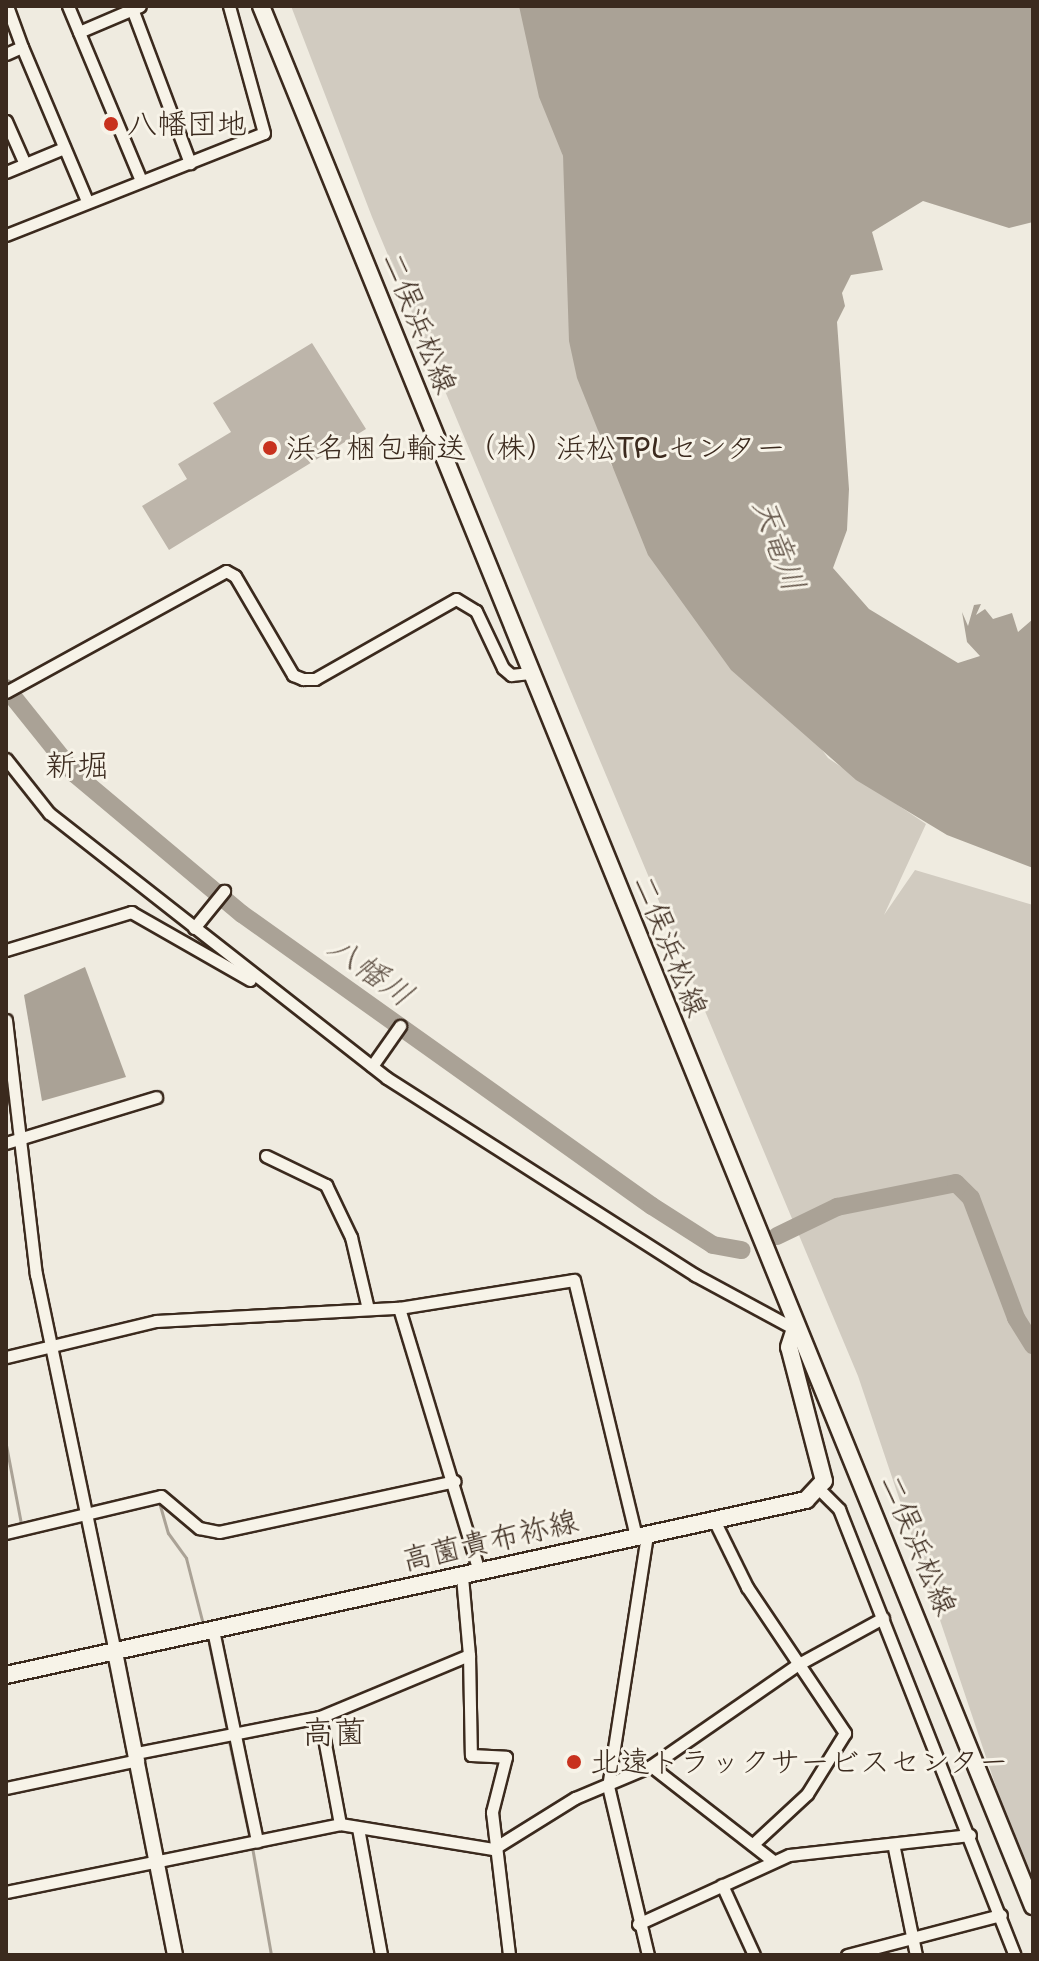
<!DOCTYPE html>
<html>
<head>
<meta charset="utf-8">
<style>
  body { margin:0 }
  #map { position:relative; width:1039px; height:1961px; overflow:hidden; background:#efebe0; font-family:"Shantell Sans","Klee One",sans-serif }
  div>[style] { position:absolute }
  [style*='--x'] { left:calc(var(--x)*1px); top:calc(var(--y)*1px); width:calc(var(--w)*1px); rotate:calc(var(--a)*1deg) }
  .green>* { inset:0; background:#d1cbc0 }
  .water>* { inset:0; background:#aaa296 }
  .stream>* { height:3px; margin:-1.5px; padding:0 1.5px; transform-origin:1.5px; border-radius:1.5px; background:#aaa296 }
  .river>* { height:18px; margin:-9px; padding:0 9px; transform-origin:9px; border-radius:9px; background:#aaa296 }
  .building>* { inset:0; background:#bdb5aa }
  .roads { filter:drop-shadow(2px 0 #3b2a1e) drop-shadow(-2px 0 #3b2a1e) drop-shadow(0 2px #3b2a1e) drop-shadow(0 -2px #3b2a1e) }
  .minor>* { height:11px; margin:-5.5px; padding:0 5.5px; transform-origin:5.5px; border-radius:5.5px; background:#f7f3e8 }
  .tertiary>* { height:14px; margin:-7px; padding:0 7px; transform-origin:7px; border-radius:7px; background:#f7f3e8 }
  .secondary>* { height:16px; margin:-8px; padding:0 8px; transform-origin:8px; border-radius:8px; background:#f7f3e8 }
  .dots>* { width:22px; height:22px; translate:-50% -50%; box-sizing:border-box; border:4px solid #f7f3e8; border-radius:50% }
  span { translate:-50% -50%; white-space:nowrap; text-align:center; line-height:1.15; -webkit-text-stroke:6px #f7f3e8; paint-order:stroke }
  .poi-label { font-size:30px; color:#3b2a1e }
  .left { translate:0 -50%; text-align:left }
  .street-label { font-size:30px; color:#3b2a1e }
  .water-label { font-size:32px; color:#625448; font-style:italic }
  .neighbourhood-label { font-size:32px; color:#3b2a1e }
  .frame { position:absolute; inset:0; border:8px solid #3b2a1e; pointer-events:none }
</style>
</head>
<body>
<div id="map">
  <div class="green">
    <i style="clip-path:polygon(291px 6px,534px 6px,563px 156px,601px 451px,828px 758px,926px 824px,884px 915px,915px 870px,1033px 905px,1033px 1897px,858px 1376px,372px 217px)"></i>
  </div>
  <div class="water">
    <i style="clip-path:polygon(519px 6px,1033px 6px,1033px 222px,1009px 228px,923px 201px,872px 232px,883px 270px,851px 275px,842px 293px,845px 306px,837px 322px,849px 489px,847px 530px,833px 568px,869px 609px,958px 663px,980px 656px,967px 642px,962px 612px,968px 626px,974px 605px,981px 604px,976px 615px,985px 609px,993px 619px,1012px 613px,1018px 632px,1033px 619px,1033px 868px,947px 835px,856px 780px,731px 670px,648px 555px,577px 378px,569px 341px,563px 156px,539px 97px)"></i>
    <i style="clip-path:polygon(85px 967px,126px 1077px,42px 1101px,24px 995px)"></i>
  </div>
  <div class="stream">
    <i style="--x:6;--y:1445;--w:80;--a:79.2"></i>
    <i style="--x:159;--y:1502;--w:32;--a:74"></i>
    <i style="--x:168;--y:1533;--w:31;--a:54"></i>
    <i style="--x:186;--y:1558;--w:68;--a:75.6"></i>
    <i style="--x:92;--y:1506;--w:64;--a:-13.6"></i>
    <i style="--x:54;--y:1516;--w:24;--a:-15"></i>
    <i style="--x:209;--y:1644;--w:88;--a:78.2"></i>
    <i style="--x:228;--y:1737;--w:105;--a:77.9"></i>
    <i style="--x:252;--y:1847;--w:110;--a:80"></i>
  </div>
  <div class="river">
    <i style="--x:6;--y:688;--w:110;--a:51.3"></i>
    <i style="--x:75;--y:774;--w:218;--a:40"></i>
    <i style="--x:242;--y:914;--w:503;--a:35.46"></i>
    <i style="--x:652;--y:1206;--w:72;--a:32.6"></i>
    <i style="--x:713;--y:1245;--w:29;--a:10"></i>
    <i style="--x:777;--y:1236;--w:67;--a:-25.8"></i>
    <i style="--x:837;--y:1207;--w:121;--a:-11.4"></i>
    <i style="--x:956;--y:1183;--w:21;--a:45"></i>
    <i style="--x:971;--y:1198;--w:128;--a:69.4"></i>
    <i style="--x:1016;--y:1318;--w:32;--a:58"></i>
  </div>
  <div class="building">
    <i style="clip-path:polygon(312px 343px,366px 429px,169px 550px,142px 506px,187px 479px,178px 464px,231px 432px,213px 403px)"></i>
  </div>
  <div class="roads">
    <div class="minor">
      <i style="--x:7;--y:6;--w:44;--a:69.9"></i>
      <i style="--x:68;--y:6;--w:186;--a:67.3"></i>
      <i style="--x:131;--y:6;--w:168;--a:69.4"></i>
      <i style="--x:79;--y:32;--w:66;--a:-23.1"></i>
      <i style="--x:6;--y:54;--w:17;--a:-24"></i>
      <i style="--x:22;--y:47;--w:167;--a:67.1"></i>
      <i style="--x:6;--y:121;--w:47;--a:66.2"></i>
      <i style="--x:6;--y:172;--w:63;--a:-22.5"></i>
      <i style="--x:6;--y:235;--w:277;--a:-21.6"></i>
      <i style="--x:264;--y:133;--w:132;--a:-105.4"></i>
      <i style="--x:6;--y:692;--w:251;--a:-28.8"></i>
      <i style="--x:226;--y:571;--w:10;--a:29"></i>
      <i style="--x:235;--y:576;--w:115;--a:59.6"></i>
      <i style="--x:293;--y:675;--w:11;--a:22"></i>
      <i style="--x:303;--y:679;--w:12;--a:0"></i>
      <i style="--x:315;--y:679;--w:162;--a:-29.6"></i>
      <i style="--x:456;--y:599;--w:23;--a:31"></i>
      <i style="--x:476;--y:611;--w:63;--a:64.7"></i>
      <i style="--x:503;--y:668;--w:11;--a:41"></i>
      <i style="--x:511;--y:675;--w:19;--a:-6"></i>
      <i style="--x:6;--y:759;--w:69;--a:51.5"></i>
      <i style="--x:49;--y:813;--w:429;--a:38.1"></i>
      <i style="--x:387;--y:1078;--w:366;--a:32.6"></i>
      <i style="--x:695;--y:1275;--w:114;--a:28.4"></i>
      <i style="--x:194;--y:928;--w:48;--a:-51"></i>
      <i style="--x:6;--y:950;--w:131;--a:-16.9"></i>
      <i style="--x:131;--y:912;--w:137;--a:29.7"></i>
      <i style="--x:6;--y:1020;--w:256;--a:83.3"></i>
      <i style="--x:36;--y:1274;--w:386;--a:78.2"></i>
      <i style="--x:372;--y:1066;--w:49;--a:-55"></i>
      <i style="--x:6;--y:1143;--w:157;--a:-17"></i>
      <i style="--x:266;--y:1156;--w:67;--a:25.8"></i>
      <i style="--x:326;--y:1185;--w:58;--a:64.3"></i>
      <i style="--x:351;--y:1237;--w:74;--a:76.7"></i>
      <i style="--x:399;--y:1308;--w:276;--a:73.1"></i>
      <i style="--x:6;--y:1357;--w:154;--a:-13.5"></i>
      <i style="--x:156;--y:1321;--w:243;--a:-3.1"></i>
      <i style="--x:399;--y:1308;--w:177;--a:-9.1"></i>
      <i style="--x:574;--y:1280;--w:264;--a:76.4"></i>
      <i style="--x:820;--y:1490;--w:27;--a:45"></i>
      <i style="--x:839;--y:1509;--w:479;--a:68.5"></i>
      <i style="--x:714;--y:1520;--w:75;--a:63.8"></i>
      <i style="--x:747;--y:1587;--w:176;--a:56.1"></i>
      <i style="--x:845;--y:1733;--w:72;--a:121.9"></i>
      <i style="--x:807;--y:1794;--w:72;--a:137.2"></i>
      <i style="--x:6;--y:1533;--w:159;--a:-13.4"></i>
      <i style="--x:161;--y:1496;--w:50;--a:40.1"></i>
      <i style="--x:199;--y:1528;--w:20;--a:11"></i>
      <i style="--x:219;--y:1532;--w:241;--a:-12.2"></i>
      <i style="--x:647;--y:1535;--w:254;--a:98.8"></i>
      <i style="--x:608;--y:1786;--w:174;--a:76.7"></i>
      <i style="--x:213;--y:1630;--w:216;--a:78.2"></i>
      <i style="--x:469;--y:1655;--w:100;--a:88.9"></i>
      <i style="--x:471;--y:1755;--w:35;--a:3"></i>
      <i style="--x:506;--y:1757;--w:57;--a:104.3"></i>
      <i style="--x:492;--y:1812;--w:144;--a:83.2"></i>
      <i style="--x:320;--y:1717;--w:109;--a:79.4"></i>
      <i style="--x:136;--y:1753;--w:187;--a:-11.1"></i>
      <i style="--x:320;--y:1717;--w:161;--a:-22.6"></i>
      <i style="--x:469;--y:1655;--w:79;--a:-95.1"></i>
      <i style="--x:651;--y:1766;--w:178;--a:-34.7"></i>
      <i style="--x:797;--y:1665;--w:98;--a:-28.7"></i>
      <i style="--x:6;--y:1788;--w:135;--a:-12"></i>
      <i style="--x:358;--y:1828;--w:129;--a:79.7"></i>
      <i style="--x:894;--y:1848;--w:109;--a:78.4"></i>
      <i style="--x:722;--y:1885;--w:77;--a:65.4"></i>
      <i style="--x:6;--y:1892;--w:341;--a:-11.5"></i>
      <i style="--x:340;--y:1824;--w:155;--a:9.3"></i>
      <i style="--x:493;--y:1849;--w:97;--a:-31.9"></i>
      <i style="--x:575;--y:1798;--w:82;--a:-22.8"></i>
      <i style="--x:651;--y:1766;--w:155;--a:37.9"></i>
      <i style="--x:638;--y:1924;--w:166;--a:-24.6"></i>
      <i style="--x:789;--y:1855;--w:182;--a:-6.3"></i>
      <i style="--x:847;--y:1955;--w:159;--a:-14.6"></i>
    </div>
    <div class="tertiary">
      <i style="--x:115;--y:1652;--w:309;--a:78.8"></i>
    </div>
    <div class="secondary">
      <i style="--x:261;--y:6;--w:2051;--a:67.89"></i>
      <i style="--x:6;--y:1675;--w:819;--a:-12.34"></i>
      <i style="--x:806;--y:1500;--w:26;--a:-47"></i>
      <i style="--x:824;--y:1481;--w:138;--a:-104.6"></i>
      <i style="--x:789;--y:1347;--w:19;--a:-72"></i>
    </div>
  </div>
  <div class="dots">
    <i style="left:111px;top:124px;background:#c8321e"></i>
    <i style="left:270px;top:448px;background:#c8321e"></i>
    <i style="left:574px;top:1762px;background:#c8321e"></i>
  </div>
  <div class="poi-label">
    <span class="left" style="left:127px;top:124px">八幡団地</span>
    <span class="left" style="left:286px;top:448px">浜名梱包輸送（株）浜松TPLセンター</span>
    <span class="left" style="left:590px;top:1762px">北遠トラックサービスセンター</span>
  </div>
  <div class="street-label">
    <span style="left:419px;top:323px;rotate:68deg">二俣浜松線</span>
    <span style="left:670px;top:946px;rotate:68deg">二俣浜松線</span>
    <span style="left:490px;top:1541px;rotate:-13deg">高薗貴布祢線</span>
    <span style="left:918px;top:1545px;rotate:67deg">二俣浜松線</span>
  </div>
  <div class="water-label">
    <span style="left:779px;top:545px;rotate:70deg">天竜川</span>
    <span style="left:371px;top:971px;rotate:36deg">八幡川</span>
  </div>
  <div class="neighbourhood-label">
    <span style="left:77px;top:765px">新堀</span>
    <span style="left:334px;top:1732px">高薗</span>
  </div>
  <div class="frame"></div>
</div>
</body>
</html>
